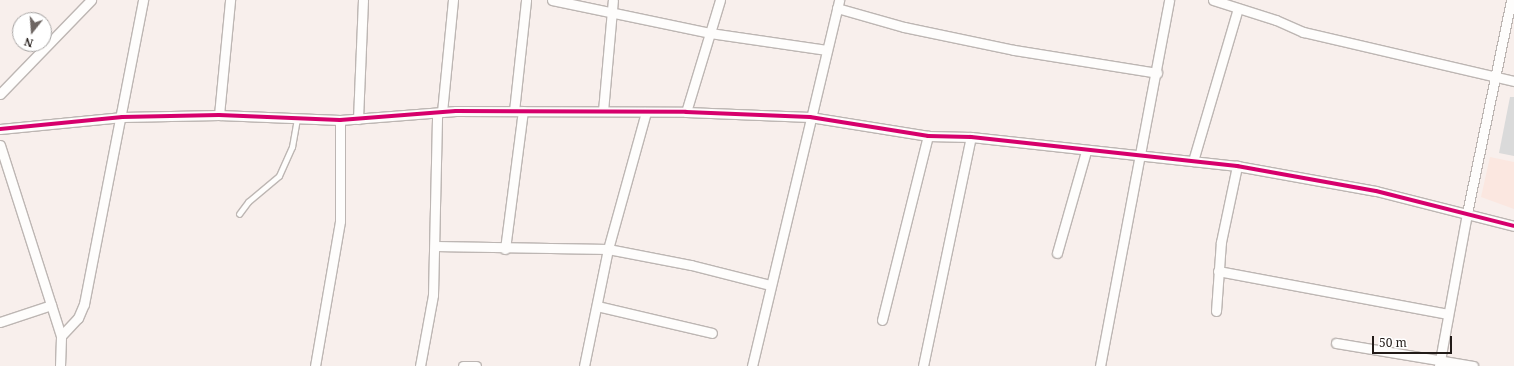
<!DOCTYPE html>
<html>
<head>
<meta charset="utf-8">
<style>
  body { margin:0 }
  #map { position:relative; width:1514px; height:366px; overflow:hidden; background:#f8efec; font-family:"Noto Serif",serif }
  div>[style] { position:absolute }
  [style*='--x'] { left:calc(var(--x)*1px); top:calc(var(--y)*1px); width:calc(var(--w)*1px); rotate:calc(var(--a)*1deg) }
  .built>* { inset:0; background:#fbe7e0 }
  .building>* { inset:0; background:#dadada }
  .roads { filter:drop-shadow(1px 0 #bdb6b3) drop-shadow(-1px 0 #bdb6b3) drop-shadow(0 1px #bdb6b3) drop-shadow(0 -1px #bdb6b3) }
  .service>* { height:4.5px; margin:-2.25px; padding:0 2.25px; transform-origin:2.25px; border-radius:2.25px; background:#fefdfc }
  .minor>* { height:9px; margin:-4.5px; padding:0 4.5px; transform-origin:4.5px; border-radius:4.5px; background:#fefdfc }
  .cycleway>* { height:4px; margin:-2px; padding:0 2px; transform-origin:2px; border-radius:2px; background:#d6006c }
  span { translate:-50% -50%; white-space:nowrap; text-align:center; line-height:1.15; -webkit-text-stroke:3px #fff; paint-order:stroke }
  .north { position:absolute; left:12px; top:12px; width:40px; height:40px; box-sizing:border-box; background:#fff; border:1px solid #a7a4a3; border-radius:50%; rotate:197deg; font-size:11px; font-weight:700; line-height:16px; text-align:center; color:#221b18 }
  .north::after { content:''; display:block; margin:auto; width:14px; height:18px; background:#6d6562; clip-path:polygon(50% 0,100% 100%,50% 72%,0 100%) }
  .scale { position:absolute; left:1372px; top:336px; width:80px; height:18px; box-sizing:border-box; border:2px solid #221b18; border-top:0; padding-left:5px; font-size:12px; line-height:14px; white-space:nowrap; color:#221b18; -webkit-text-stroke:3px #fff; paint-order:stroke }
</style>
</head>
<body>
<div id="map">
  <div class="built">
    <i style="clip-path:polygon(1490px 157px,1514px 162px,1514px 209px,1481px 197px)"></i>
  </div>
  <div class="building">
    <i style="clip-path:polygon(1510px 97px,1514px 97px,1514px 156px,1499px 153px)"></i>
  </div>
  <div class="roads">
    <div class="service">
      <i style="--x:239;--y:214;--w:15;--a:-53"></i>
      <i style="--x:248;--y:202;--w:40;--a:-40"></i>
      <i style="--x:279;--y:176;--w:32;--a:-66"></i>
      <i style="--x:292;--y:147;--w:27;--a:-80"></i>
    </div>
    <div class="minor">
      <i style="--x:552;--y:0;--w:161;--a:11.8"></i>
      <i style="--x:710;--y:33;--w:118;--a:8.3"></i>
      <i style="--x:1213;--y:0;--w:66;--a:17.6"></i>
      <i style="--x:1276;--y:20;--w:30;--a:24"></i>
      <i style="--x:1303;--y:32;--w:217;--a:13.1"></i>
      <i style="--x:837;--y:8;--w:70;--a:15.8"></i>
      <i style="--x:904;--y:27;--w:112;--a:11.8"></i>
      <i style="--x:1014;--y:50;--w:145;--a:9.1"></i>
      <i style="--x:0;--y:94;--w:131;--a:-45.9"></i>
      <i style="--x:514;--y:111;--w:112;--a:-83.8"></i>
      <i style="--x:603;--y:111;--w:111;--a:-84.9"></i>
      <i style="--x:442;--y:112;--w:113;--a:-84.4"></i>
      <i style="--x:686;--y:112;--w:117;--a:-73.1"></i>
      <i style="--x:219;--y:115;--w:116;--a:-84.5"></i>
      <i style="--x:358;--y:119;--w:119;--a:-87.6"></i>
      <i style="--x:0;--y:129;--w:123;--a:-5.6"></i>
      <i style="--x:122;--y:117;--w:97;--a:-1.2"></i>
      <i style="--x:219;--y:115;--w:121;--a:2.4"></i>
      <i style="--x:340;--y:120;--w:116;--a:-4.4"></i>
      <i style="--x:456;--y:111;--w:230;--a:0.2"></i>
      <i style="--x:686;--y:112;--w:124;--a:2.3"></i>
      <i style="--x:810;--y:117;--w:120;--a:9.1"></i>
      <i style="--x:928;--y:136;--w:43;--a:1.3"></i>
      <i style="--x:971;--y:137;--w:268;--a:6.2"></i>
      <i style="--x:1237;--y:166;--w:141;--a:10.2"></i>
      <i style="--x:1376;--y:191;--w:142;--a:14.2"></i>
      <i style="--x:0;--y:145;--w:201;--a:72.3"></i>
      <i style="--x:1193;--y:161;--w:159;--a:-73.6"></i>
      <i style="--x:435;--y:246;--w:173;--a:1"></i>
      <i style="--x:608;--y:249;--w:85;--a:10.9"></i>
      <i style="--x:691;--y:265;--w:81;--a:14.2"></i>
      <i style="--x:505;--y:249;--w:139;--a:-82.6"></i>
      <i style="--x:1057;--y:253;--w:106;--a:-74.1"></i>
      <i style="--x:1218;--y:271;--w:234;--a:10.6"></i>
      <i style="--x:597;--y:306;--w:118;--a:13.2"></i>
      <i style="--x:1216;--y:311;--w:69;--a:-85.9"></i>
      <i style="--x:1221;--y:242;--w:78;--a:-78.1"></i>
      <i style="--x:882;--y:320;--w:190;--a:-76"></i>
      <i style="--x:0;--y:322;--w:54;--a:-18.4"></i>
      <i style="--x:1336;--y:343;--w:139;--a:9.5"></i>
      <i style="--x:60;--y:366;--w:30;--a:-88"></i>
      <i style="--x:61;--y:336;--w:25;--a:-47"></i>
      <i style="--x:78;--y:318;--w:15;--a:-67"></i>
      <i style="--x:84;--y:304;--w:310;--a:-79"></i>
      <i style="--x:315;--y:366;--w:147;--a:-80.2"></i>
      <i style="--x:340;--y:221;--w:101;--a:-90"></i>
      <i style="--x:420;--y:366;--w:72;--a:-79.6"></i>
      <i style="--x:433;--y:295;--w:182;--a:-88.7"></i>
      <i style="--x:463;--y:366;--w:13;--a:0"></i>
      <i style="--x:584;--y:366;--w:119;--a:-78.4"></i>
      <i style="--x:608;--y:249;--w:142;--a:-74.5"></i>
      <i style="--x:752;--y:366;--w:376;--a:-76.6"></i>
      <i style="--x:923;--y:366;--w:234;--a:-78.2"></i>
      <i style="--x:1100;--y:366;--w:372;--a:-79.3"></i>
      <i style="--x:1439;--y:366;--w:156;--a:-79.6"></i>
      <i style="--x:1467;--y:213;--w:217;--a:-78.3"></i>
    </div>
  </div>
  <div class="cycleway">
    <i style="--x:0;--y:129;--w:123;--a:-5.6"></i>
    <i style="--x:122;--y:117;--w:97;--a:-1.2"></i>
    <i style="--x:219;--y:115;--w:121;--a:2.4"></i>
    <i style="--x:340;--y:120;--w:116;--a:-4.4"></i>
    <i style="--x:456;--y:111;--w:230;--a:0.2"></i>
    <i style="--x:686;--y:112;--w:124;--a:2.3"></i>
    <i style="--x:810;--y:117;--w:120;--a:9.1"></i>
    <i style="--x:928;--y:136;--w:43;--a:1.3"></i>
    <i style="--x:971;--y:137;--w:268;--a:6.2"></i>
    <i style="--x:1237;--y:166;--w:141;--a:10.2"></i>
    <i style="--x:1376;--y:191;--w:142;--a:14.2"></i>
  </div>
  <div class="north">N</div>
  <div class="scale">50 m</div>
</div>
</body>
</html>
